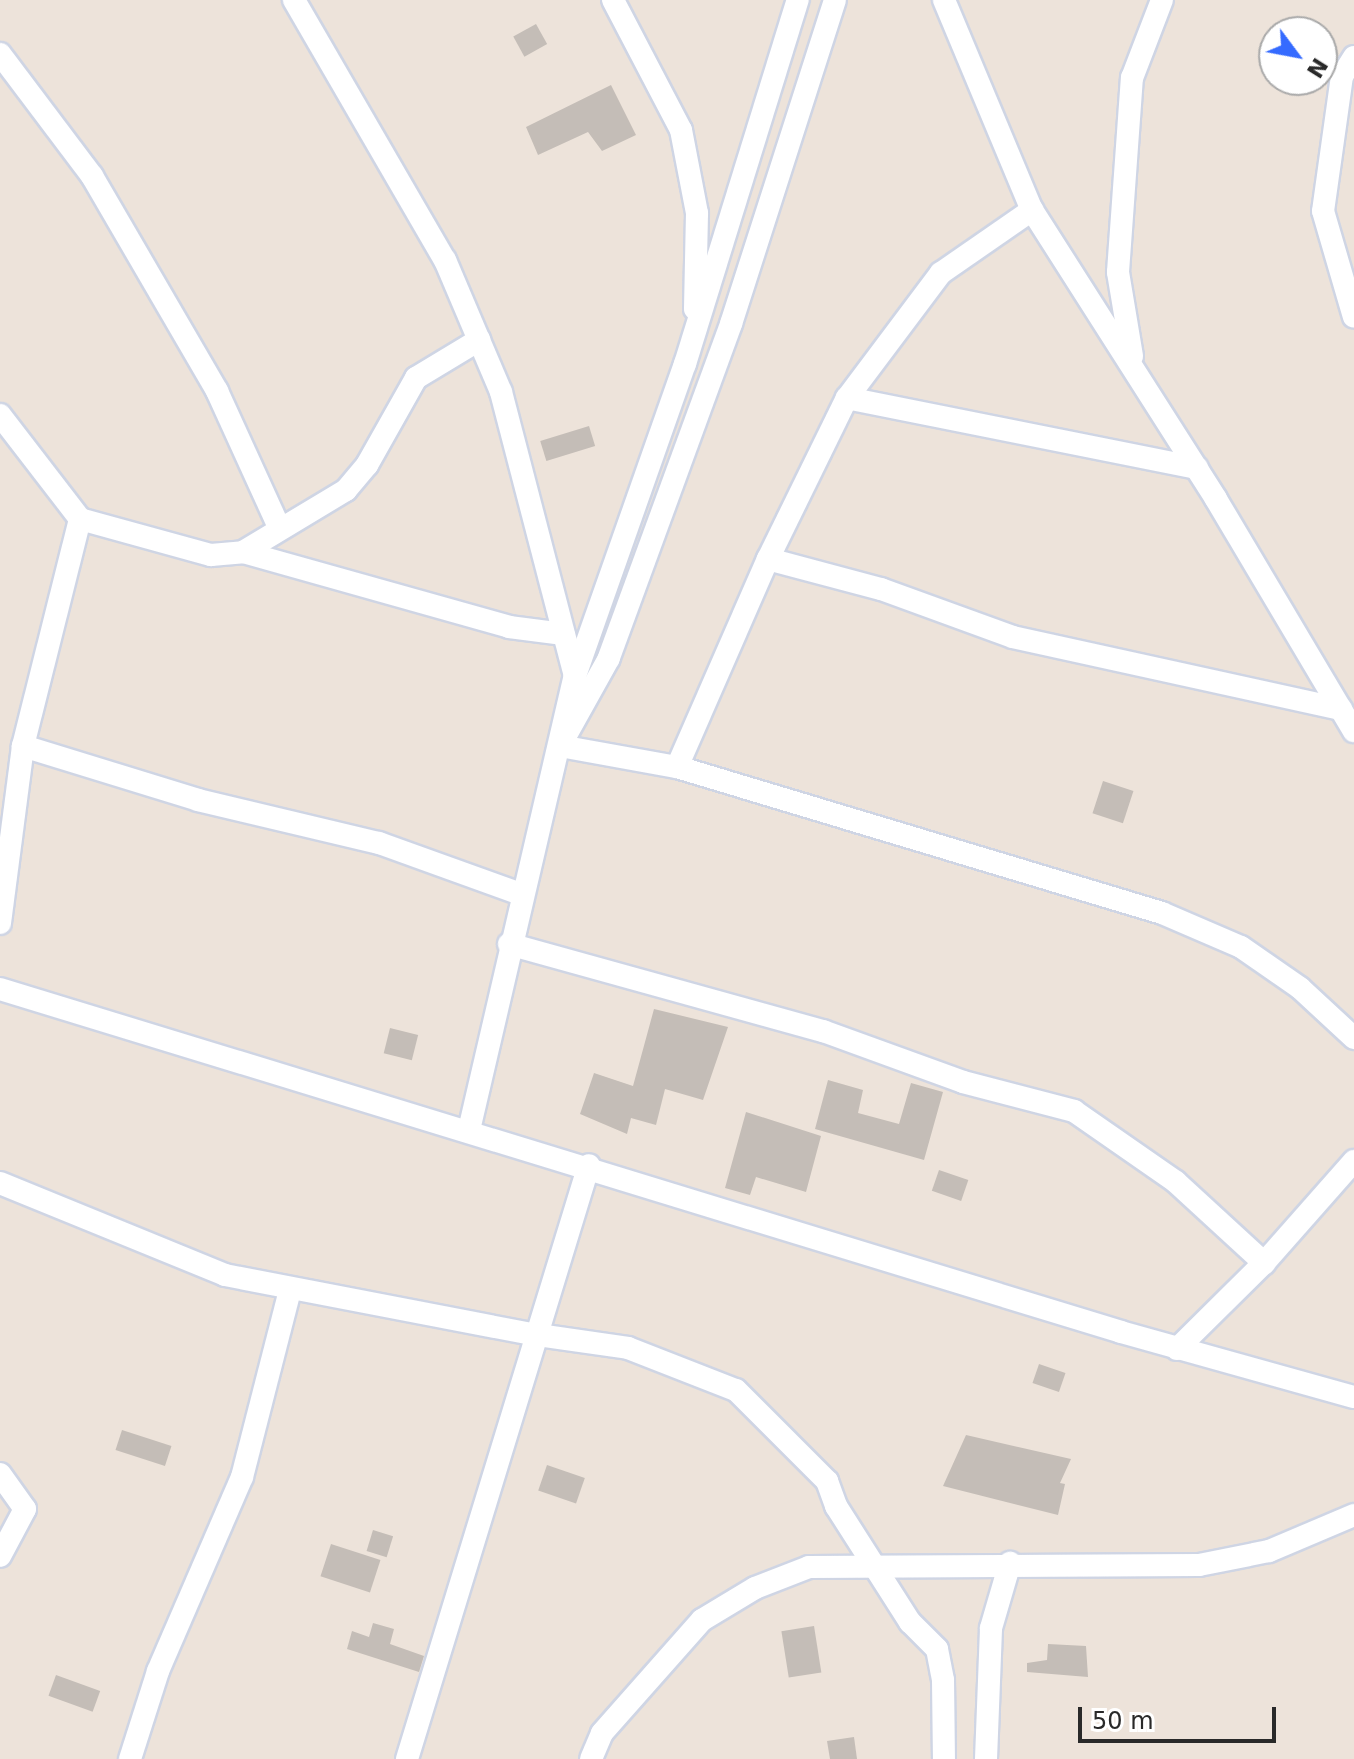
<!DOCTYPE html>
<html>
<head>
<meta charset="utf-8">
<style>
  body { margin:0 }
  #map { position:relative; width:1354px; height:1759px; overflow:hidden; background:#ede3da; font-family:"DejaVu Sans",sans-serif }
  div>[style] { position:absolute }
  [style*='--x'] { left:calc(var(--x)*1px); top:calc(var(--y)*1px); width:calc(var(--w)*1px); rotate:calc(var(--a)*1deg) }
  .building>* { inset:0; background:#c4bdb7; transform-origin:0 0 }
  .roads { filter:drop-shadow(2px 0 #cfd5e4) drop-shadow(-2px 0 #cfd5e4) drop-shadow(0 2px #cfd5e4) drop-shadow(0 -2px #cfd5e4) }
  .minor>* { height:22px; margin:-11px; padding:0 11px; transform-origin:11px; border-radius:11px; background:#fff }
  span { translate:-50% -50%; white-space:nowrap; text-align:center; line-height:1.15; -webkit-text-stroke:6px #fff; paint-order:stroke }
  .north { position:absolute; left:1258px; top:16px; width:80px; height:80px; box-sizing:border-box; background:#fff; border:2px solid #a9a9a9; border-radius:50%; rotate:122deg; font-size:22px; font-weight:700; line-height:32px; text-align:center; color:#292929 }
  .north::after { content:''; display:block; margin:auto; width:28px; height:36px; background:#356bff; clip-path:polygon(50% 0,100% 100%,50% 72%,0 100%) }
  .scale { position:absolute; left:1078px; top:1707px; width:198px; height:36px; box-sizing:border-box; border:4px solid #292929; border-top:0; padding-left:10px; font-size:24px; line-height:28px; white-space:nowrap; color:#292929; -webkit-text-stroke:6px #fff; paint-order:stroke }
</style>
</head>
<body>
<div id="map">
  <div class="building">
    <i style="left:536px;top:24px;width:23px;height:26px;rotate:61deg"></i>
    <i style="clip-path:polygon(611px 85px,636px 135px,602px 151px,588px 132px,538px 155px,526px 127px)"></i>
    <i style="left:589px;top:426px;width:21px;height:51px;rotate:73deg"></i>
    <i style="left:1103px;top:781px;width:32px;height:34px;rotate:18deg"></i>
    <i style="clip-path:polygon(654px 1009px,728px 1027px,703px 1100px,665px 1089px,656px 1125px,631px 1118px,627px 1134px,580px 1114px,594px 1073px,633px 1086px)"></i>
    <i style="left:390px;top:1028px;width:29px;height:26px;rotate:14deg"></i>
    <i style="clip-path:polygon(828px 1080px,863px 1090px,858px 1113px,899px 1124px,911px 1083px,943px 1092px,924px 1160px,815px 1129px)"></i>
    <i style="clip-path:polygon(746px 1112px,821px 1136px,806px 1192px,756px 1177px,750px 1195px,725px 1188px)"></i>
    <i style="left:939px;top:1170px;width:31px;height:22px;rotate:19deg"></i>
    <i style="left:1039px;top:1364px;width:28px;height:20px;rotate:19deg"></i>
    <i style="left:122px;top:1430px;width:52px;height:21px;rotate:18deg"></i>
    <i style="clip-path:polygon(966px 1435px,1071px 1459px,1060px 1483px,1065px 1484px,1058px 1515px,943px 1486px)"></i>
    <i style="left:547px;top:1465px;width:40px;height:27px;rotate:19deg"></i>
    <i style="left:373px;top:1530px;width:21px;height:22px;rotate:17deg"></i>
    <i style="left:331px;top:1544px;width:52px;height:34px;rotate:18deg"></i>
    <i style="clip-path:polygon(373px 1623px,394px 1629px,390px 1644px,424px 1656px,419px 1672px,347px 1649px,352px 1631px,369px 1637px)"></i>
    <i style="left:814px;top:1626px;width:47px;height:33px;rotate:81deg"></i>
    <i style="clip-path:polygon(1048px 1644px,1086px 1646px,1088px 1677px,1027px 1672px,1027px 1663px,1047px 1660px)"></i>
    <i style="left:56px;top:1675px;width:47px;height:22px;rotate:20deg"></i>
    <i style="clip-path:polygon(854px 1737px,857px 1759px,830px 1759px,827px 1741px)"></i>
  </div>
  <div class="roads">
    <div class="minor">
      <i style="--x:294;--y:0;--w:301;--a:59.9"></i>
      <i style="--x:445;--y:260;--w:143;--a:67"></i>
      <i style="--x:501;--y:392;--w:293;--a:75.4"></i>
      <i style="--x:613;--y:0;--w:147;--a:62.4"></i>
      <i style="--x:681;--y:130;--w:85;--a:79.1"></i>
      <i style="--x:697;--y:213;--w:96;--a:91.2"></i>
      <i style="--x:835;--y:0;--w:340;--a:107.8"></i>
      <i style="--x:731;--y:324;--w:356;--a:110.1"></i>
      <i style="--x:609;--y:658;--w:101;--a:119.1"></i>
      <i style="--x:560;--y:746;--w:119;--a:10.2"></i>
      <i style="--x:677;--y:767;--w:506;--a:16.75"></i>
      <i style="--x:1162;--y:913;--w:86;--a:23.3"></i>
      <i style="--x:1241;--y:947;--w:72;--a:34.8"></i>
      <i style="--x:1300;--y:988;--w:74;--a:42.8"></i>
      <i style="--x:944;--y:0;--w:228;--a:67.3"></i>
      <i style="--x:1032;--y:210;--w:343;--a:57.5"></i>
      <i style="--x:1216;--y:499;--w:270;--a:59.3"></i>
      <i style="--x:0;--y:54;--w:153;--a:53"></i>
      <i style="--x:92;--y:176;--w:249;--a:59.8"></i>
      <i style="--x:217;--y:391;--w:149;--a:65.5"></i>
      <i style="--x:1354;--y:57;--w:22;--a:122"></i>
      <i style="--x:1342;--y:76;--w:136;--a:98"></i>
      <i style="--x:1323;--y:211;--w:110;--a:73.7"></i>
      <i style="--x:1132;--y:356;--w:85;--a:-99.5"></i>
      <i style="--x:1118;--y:272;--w:195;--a:-85.9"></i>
      <i style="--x:1132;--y:78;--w:84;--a:-69"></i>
      <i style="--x:847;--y:398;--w:357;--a:11.3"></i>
      <i style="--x:0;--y:415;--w:131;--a:52.4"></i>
      <i style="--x:80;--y:519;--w:136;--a:15.4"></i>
      <i style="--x:211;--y:555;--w:32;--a:-5"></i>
      <i style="--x:243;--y:552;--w:276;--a:15.7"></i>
      <i style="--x:509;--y:627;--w:55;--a:7.3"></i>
      <i style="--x:243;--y:552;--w:120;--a:-31"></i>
      <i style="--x:346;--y:490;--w:33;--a:-50"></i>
      <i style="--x:367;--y:465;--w:100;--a:-60.6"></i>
      <i style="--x:416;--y:378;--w:74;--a:-31.1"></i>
      <i style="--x:768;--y:559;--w:117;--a:14.9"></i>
      <i style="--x:881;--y:589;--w:140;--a:20"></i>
      <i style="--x:1013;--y:637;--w:336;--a:12.4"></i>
      <i style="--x:23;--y:746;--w:183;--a:17.1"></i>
      <i style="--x:198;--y:800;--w:186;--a:13.4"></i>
      <i style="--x:379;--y:843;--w:151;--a:19.8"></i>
      <i style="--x:677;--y:767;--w:227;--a:-66.4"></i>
      <i style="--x:768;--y:559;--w:179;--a:-63.9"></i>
      <i style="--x:847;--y:398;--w:156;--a:-53.1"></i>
      <i style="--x:941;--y:273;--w:111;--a:-34.7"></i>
      <i style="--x:0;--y:923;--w:178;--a:-82.6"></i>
      <i style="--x:23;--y:746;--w:234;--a:-75.9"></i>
      <i style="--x:509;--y:944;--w:326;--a:15.5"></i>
      <i style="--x:823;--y:1031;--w:149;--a:20"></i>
      <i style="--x:963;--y:1082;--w:115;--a:14.6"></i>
      <i style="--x:1074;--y:1111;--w:124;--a:34.8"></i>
      <i style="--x:1176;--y:1182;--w:120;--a:42.6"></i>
      <i style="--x:0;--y:989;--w:1172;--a:17.01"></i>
      <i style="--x:1121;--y:1332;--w:242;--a:15.6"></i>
      <i style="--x:469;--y:1130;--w:466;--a:-76.9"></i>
      <i style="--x:575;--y:676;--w:331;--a:-70.6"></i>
      <i style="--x:685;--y:364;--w:381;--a:-72.8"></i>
      <i style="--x:0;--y:1183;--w:243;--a:22.2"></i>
      <i style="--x:225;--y:1275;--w:319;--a:10.9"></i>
      <i style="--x:538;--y:1335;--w:91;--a:8.2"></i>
      <i style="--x:628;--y:1348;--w:116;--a:21.3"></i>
      <i style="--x:736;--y:1390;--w:129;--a:45"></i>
      <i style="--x:827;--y:1481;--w:27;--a:70"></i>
      <i style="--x:836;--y:1506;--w:138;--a:57.5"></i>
      <i style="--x:910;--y:1622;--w:38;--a:45"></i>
      <i style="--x:937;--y:1649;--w:32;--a:79"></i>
      <i style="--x:943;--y:1680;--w:79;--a:89.3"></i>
      <i style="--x:1177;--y:1349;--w:122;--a:-44.7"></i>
      <i style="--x:1264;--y:1263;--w:136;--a:-48.6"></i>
      <i style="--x:0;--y:1474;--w:43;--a:54.5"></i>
      <i style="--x:25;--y:1509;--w:53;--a:118"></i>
      <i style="--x:130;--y:1759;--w:92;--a:-72.3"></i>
      <i style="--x:158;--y:1671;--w:211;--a:-66.6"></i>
      <i style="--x:242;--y:1477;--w:193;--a:-75.6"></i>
      <i style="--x:407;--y:1759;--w:621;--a:-72.97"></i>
      <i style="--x:591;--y:1759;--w:28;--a:-67"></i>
      <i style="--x:602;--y:1733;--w:151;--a:-48.5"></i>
      <i style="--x:702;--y:1620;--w:62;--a:-31.1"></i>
      <i style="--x:755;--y:1588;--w:58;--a:-21.3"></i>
      <i style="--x:809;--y:1567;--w:390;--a:-0.3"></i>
      <i style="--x:1199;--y:1565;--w:71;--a:-11.3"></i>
      <i style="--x:1269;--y:1551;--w:92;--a:-23"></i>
      <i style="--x:986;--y:1759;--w:131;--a:-87.8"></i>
      <i style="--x:991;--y:1628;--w:68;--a:-73.7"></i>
    </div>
  </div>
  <div class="north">N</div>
  <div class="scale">50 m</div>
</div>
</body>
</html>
